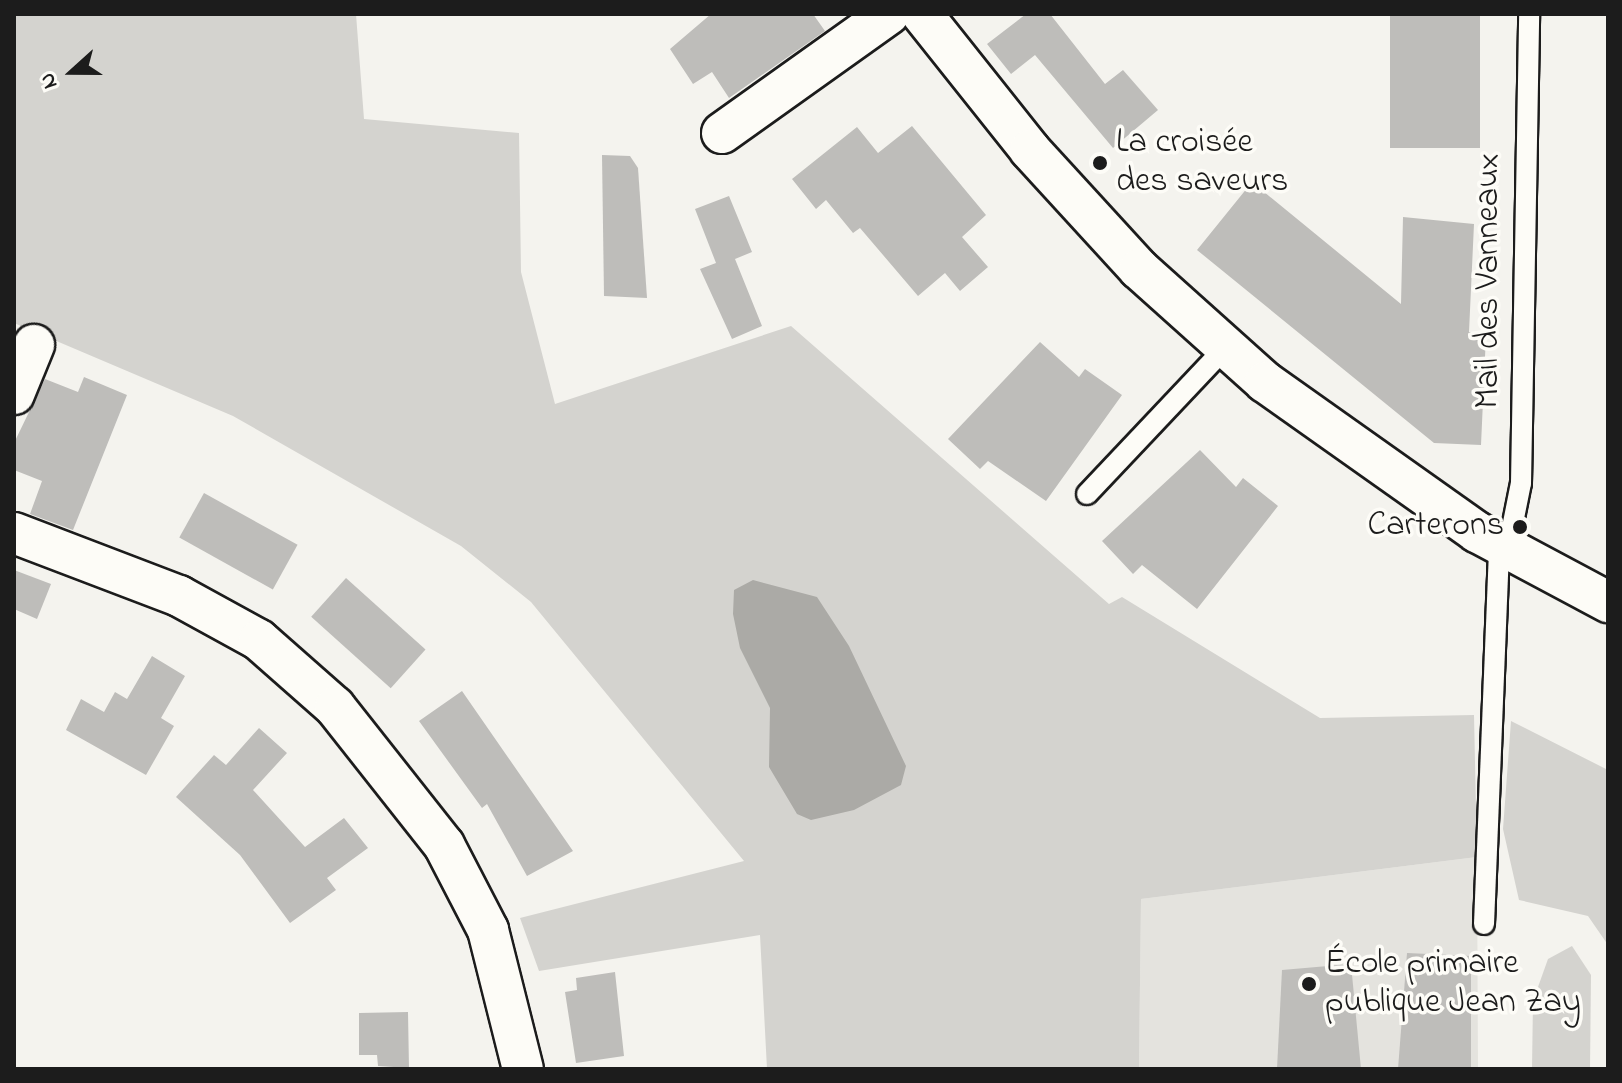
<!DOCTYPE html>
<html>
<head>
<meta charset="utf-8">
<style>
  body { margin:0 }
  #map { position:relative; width:1622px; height:1083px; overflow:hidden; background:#f4f3ee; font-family:"Indie Flower",sans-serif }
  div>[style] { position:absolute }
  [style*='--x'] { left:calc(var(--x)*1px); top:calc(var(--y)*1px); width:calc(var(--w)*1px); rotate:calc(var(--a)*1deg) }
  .built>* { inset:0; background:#e4e3de }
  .green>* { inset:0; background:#d4d3cf }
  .water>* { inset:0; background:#abaaa6 }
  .building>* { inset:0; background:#bebdba; transform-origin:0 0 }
  .roads { filter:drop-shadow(2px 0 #1c1c1c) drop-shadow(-2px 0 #1c1c1c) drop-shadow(0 2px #1c1c1c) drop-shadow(0 -2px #1c1c1c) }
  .lane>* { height:20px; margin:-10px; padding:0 10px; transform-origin:10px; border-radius:10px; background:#fdfcf7 }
  .street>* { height:40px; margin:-20px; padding:0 20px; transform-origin:20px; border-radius:20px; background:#fdfcf7 }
  .dots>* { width:22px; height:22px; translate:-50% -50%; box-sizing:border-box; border:4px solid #fdfcf7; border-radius:50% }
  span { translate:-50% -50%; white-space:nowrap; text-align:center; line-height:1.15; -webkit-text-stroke:7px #fdfcf7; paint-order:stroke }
  .poi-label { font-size:34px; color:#1c1c1c }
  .left { translate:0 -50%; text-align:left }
  .right { translate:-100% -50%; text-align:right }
  .street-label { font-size:34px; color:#1c1c1c }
  .frame { position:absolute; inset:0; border:16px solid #1c1c1c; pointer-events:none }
  .north { position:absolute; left:32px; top:32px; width:80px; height:80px; -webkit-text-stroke:6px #fdfcf7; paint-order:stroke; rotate:249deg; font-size:22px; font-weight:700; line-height:32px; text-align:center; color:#1c1c1c }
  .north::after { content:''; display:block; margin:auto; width:28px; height:36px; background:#1c1c1c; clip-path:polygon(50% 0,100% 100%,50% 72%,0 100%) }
</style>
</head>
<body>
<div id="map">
  <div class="built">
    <i style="clip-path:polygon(1477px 857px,1478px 1069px,1139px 1069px,1141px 899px)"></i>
  </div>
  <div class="green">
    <i style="clip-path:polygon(14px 14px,356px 14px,364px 119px,519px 133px,521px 272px,555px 404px,791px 326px,1109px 604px,1122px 597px,1320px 718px,1474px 715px,1477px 857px,1141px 899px,1139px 1069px,767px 1069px,760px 935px,539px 971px,520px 918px,744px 861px,531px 602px,461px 546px,233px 416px,14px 323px)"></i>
    <i style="clip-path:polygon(1511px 721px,1608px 770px,1608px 945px,1588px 916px,1519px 900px,1503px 829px)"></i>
    <i style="clip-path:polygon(1572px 946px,1591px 975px,1590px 1069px,1532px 1069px,1533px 1001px,1548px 959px)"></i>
  </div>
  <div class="water">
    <i style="clip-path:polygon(753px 580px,817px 597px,849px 646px,906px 766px,901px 785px,854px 810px,811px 820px,797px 814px,769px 767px,770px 708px,740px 648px,733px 614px,734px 590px)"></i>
  </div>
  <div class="building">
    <i style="clip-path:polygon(711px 14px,813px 14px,825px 31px,729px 98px,712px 72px,693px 84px,670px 49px)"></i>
    <i style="clip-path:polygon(1026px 14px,1050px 14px,1105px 84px,1123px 70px,1158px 110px,1113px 148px,1035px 55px,1011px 74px,987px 44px)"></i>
    <i style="left:1390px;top:14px;width:90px;height:134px"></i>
    <i style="clip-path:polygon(912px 126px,986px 215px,962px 237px,988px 267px,960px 291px,945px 273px,918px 296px,860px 228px,853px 233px,826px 200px,816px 209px,792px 179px,857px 127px,878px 153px)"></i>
    <i style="clip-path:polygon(602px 155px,630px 156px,638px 168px,647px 298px,604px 296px)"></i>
    <i style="clip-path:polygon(1252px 182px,1401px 304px,1403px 217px,1474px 224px,1469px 332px,1486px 335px,1481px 445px,1434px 443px,1197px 250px)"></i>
    <i style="clip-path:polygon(729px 196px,752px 252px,735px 259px,762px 326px,732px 339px,700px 269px,716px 263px,695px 209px)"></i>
    <i style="clip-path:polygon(1040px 342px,1079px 377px,1085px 369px,1122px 395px,1046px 501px,988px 461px,980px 469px,948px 439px)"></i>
    <i style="clip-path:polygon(84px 377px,127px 395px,73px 530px,30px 514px,42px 481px,14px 470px,14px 443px,45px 379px,78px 392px)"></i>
    <i style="clip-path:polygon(1200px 450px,1236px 487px,1243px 478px,1278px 506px,1197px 609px,1142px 565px,1133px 574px,1102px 541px)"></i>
    <i style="left:204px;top:493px;width:107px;height:51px;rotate:29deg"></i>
    <i style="clip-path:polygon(14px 570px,51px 584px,37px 619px,14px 609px)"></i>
    <i style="left:346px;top:578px;width:107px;height:52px;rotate:42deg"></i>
    <i style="clip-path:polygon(152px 656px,185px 676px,161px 718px,174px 726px,146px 775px,66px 730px,81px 699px,104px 712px,115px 692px,127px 699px)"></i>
    <i style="clip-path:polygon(462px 691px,573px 851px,527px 876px,487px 804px,482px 808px,419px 721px)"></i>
    <i style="clip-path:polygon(259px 728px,287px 753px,253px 790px,305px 847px,344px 818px,368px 848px,327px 878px,336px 890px,290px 923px,240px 855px,176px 797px,214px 755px,226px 765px)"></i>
    <i style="clip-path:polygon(1407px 953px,1471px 956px,1471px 1069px,1398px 1069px)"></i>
    <i style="clip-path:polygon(1351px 964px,1361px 1069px,1277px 1069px,1282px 970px)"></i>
    <i style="clip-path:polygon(615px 972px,624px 1056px,576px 1063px,565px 992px,577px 990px,576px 978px)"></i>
    <i style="clip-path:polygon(408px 1012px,409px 1068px,378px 1066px,377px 1055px,359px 1055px,359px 1013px)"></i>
  </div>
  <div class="roads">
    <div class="lane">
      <i style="--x:1087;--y:494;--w:202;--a:-46.6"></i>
      <i style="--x:1508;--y:548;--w:66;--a:-78.7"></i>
      <i style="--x:1521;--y:483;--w:469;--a:-89"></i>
      <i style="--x:1484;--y:924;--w:381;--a:-87.7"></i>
    </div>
    <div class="street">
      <i style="--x:922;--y:14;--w:174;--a:51.5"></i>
      <i style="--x:1030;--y:150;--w:161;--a:47.5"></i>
      <i style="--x:1139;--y:269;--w:169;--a:41.9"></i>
      <i style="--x:1265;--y:382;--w:260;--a:35.3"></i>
      <i style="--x:1477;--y:532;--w:149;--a:28.1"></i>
      <i style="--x:722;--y:133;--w:205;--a:-35.5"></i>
      <i style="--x:14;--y:394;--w:53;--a:-67.8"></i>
      <i style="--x:14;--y:533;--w:177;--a:20.9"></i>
      <i style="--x:179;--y:596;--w:91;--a:28.8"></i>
      <i style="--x:259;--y:640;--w:101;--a:41.4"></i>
      <i style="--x:335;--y:707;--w:176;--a:51.7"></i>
      <i style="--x:444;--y:845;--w:96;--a:62.6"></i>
      <i style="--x:488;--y:930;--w:143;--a:75.9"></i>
    </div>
  </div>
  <div class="dots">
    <i style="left:1100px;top:163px;background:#1c1c1c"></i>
    <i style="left:1520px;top:527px;background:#1c1c1c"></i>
    <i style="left:1309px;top:984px;background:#1c1c1c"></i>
  </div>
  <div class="poi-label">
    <span class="left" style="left:1116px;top:163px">La croisée<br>des saveurs</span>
    <span class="right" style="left:1504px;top:527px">Carterons</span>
    <span class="left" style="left:1325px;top:984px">École primaire<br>publique Jean Zay</span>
  </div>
  <div class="street-label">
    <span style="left:1490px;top:281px;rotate:-90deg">Mail des Vanneaux</span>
  </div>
  <div class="frame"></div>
  <div class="north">N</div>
</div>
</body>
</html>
